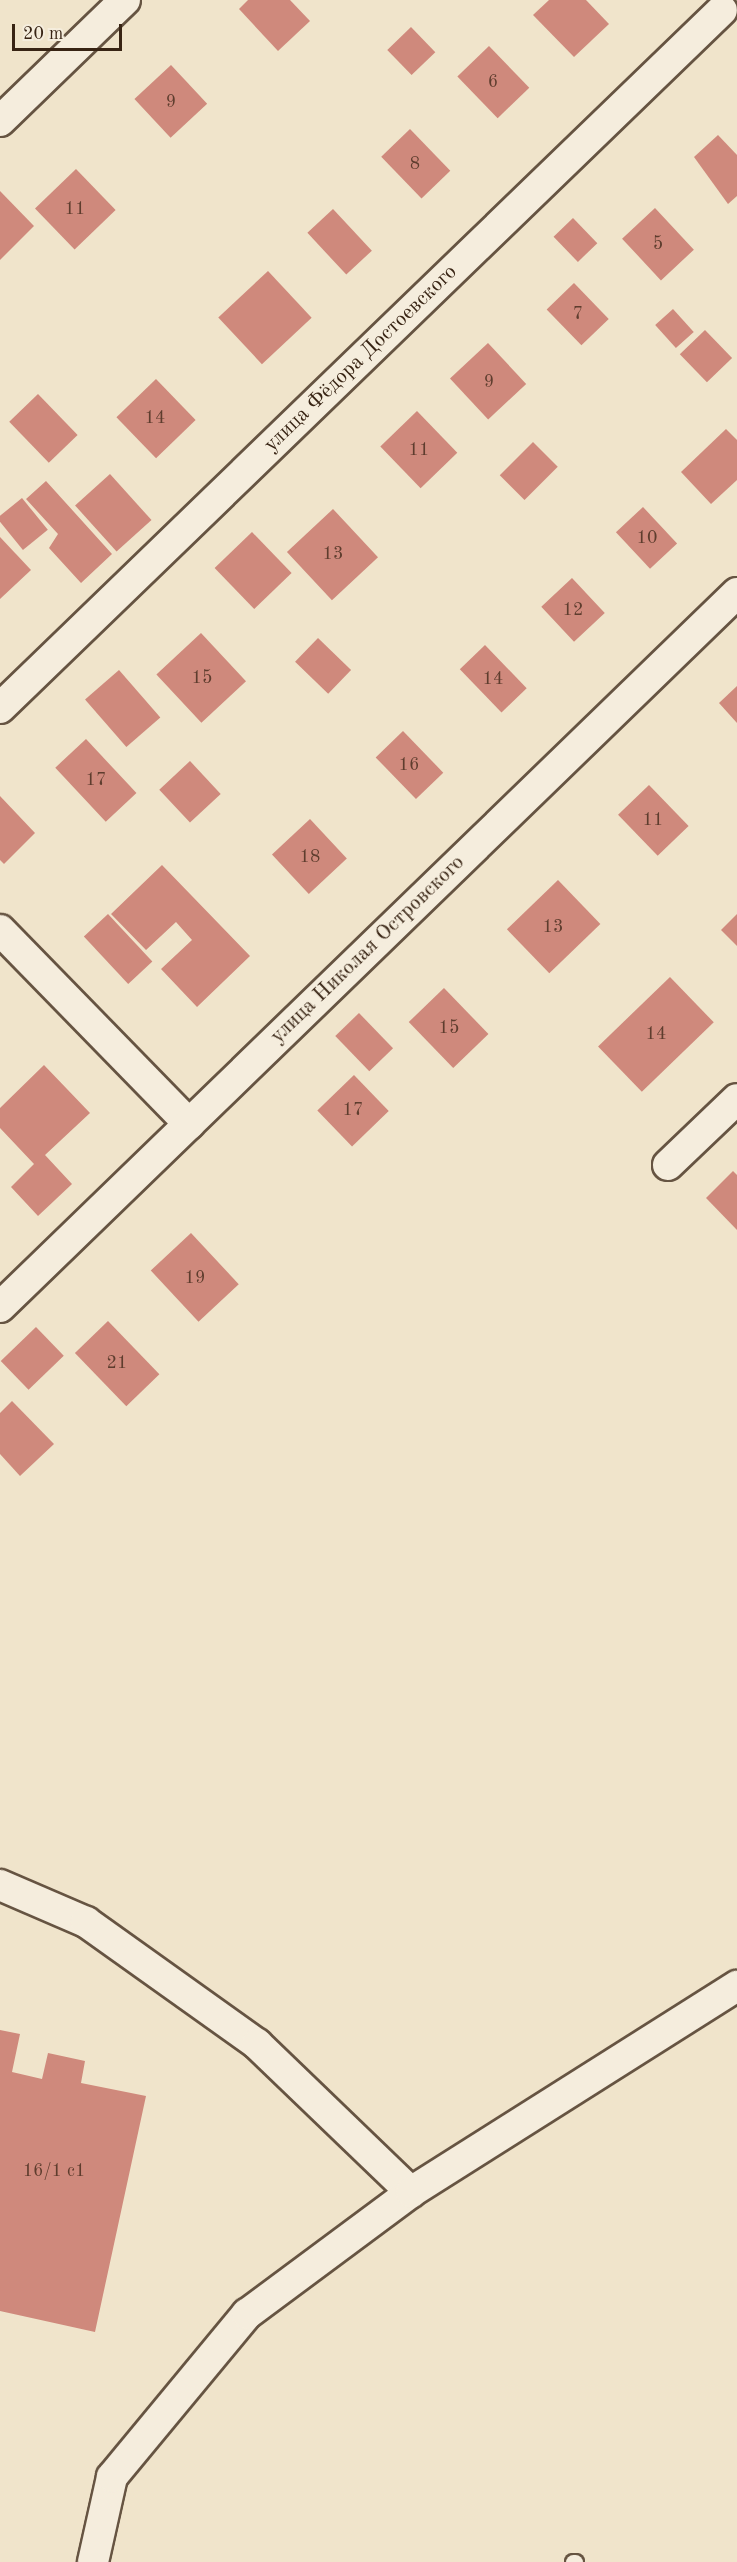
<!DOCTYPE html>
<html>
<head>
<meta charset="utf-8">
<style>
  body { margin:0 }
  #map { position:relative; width:737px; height:2562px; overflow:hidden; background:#f0e4cb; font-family:"Old Standard TT",serif }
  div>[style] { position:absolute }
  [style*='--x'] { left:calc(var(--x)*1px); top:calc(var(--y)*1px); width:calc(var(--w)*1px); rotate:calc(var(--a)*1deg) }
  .building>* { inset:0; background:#cf897c; transform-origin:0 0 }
  .roads { filter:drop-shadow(2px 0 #665442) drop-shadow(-2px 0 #665442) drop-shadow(0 2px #665442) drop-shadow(0 -2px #665442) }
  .lane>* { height:15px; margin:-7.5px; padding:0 7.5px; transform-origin:7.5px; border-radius:7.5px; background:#f5eddd }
  .street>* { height:30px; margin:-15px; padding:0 15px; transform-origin:15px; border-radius:15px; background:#f5eddd }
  span { translate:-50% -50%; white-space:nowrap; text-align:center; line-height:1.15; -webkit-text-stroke:5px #f5eddd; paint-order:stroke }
  .number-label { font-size:18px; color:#5e3d2e }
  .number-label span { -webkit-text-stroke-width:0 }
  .street-label { font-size:21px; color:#382414 }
  .scale { position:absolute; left:12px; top:24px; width:110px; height:27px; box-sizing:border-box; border:3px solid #382414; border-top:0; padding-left:8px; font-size:18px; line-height:21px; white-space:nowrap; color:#382414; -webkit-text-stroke:4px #f5eddd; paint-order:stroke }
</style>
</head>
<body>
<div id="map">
  <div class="building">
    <i style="clip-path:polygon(248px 0,290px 0,310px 21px,278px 51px,239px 9px)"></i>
    <i style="clip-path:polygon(549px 0,586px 0,609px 24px,574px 57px,533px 15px)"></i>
    <i style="left:411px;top:27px;width:35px;height:33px;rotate:46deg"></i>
    <i style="left:489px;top:46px;width:58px;height:44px;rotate:46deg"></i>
    <i style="left:171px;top:65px;width:53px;height:50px;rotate:47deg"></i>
    <i style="left:410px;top:129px;width:58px;height:40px;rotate:46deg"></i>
    <i style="clip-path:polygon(718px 135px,737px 155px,737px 196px,728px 204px,694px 157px)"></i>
    <i style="left:76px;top:169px;width:57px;height:57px;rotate:46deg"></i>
    <i style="clip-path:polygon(0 191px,34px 226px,0 260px)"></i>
    <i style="left:655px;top:208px;width:57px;height:45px;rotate:47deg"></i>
    <i style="left:333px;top:209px;width:57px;height:35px;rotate:47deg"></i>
    <i style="left:573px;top:218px;width:35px;height:27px;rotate:46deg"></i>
    <i style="left:268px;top:271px;width:64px;height:68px;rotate:47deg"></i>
    <i style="left:574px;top:283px;width:50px;height:38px;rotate:46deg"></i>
    <i style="left:673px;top:309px;width:31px;height:24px;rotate:48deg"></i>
    <i style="left:705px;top:330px;width:39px;height:35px;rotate:46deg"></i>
    <i style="left:488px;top:343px;width:56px;height:52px;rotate:47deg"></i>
    <i style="left:156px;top:379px;width:57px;height:55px;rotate:46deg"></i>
    <i style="left:38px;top:394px;width:57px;height:40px;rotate:46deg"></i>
    <i style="left:417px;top:411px;width:58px;height:51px;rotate:46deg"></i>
    <i style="clip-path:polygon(726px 429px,737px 440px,737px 480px,711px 504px,681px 472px)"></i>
    <i style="left:533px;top:442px;width:35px;height:47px;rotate:45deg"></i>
    <i style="left:110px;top:474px;width:62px;height:47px;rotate:48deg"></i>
    <i style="clip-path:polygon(46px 481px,112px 554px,81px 583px,49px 548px,58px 534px,26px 499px)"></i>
    <i style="left:22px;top:498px;width:41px;height:32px;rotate:51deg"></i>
    <i style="left:643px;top:507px;width:50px;height:37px;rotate:47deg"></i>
    <i style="left:333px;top:509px;width:66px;height:63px;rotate:47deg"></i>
    <i style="left:252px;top:532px;width:57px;height:52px;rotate:46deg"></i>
    <i style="clip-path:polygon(0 537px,31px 570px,0 599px)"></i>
    <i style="left:572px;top:578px;width:48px;height:42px;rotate:47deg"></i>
    <i style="left:201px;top:633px;width:66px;height:61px;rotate:47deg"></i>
    <i style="left:318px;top:638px;width:46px;height:33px;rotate:44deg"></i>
    <i style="left:485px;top:645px;width:60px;height:35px;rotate:46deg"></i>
    <i style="left:119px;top:670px;width:63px;height:45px;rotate:49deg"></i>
    <i style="clip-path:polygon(737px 686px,737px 723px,719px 703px)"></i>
    <i style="left:403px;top:731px;width:58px;height:38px;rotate:46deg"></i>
    <i style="left:86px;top:739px;width:74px;height:42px;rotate:47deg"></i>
    <i style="left:190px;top:761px;width:45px;height:42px;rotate:47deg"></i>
    <i style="left:649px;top:785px;width:57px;height:43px;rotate:46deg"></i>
    <i style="clip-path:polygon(0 796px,35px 833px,4px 864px,0 860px)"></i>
    <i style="left:310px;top:819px;width:54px;height:52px;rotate:47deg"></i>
    <i style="clip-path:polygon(162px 865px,250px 956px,197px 1007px,161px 969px,192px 940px,176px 922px,146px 950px,111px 914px)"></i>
    <i style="left:558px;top:880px;width:61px;height:71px;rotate:46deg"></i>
    <i style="left:108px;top:914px;width:65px;height:33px;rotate:47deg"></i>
    <i style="clip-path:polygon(737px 914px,737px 946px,721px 930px)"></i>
    <i style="left:670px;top:977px;width:63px;height:100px;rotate:46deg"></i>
    <i style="left:444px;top:988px;width:64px;height:49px;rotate:46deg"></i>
    <i style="left:359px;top:1013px;width:49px;height:33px;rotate:46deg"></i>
    <i style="clip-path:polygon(44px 1065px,90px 1113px,45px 1155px,72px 1184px,38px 1216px,11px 1187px,34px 1164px,0 1128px,0 1108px)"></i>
    <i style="left:354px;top:1075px;width:50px;height:51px;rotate:46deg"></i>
    <i style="clip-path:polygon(733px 1171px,737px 1175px,737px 1230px,706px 1198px)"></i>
    <i style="left:191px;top:1233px;width:70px;height:55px;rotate:47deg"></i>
    <i style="left:108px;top:1321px;width:74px;height:46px;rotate:46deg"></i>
    <i style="left:36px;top:1327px;width:40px;height:49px;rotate:46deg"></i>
    <i style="clip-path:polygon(12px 1401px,54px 1444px,20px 1476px,0 1454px,0 1413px)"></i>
    <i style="clip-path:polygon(0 2030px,20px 2034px,12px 2072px,42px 2079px,48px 2053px,85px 2061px,81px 2083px,146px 2096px,95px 2332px,0 2311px)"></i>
  </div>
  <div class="roads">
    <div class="lane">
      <i style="--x:573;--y:2562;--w:2;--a:0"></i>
    </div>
    <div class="street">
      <i style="--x:0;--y:121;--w:174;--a:-44.1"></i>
      <i style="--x:0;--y:708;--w:1004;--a:-44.03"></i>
      <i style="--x:0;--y:930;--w:271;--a:45.7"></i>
      <i style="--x:668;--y:1165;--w:95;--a:-43.7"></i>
      <i style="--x:0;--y:1307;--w:1026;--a:-44.09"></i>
      <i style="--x:0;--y:1885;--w:94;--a:23.3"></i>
      <i style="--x:86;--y:1922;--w:210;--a:35.5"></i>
      <i style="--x:257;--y:2044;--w:214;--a:43.9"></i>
      <i style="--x:93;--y:2562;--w:87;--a:-77.4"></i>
      <i style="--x:112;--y:2477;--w:212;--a:-50.4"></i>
      <i style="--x:247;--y:2314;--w:204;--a:-36.6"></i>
      <i style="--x:411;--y:2192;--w:386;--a:-32.3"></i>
    </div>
  </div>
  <div class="number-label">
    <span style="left:493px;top:82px">6</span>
    <span style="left:171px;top:102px">9</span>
    <span style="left:415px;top:164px">8</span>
    <span style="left:75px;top:209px">11</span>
    <span style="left:658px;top:244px">5</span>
    <span style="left:578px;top:314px">7</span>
    <span style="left:489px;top:382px">9</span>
    <span style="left:155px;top:418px">14</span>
    <span style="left:419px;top:450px">11</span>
    <span style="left:647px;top:538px">10</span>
    <span style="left:333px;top:554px">13</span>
    <span style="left:573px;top:610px">12</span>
    <span style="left:202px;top:678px">15</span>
    <span style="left:493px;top:679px">14</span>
    <span style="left:409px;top:765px">16</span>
    <span style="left:96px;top:780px">17</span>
    <span style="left:653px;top:820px">11</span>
    <span style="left:310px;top:857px">18</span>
    <span style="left:553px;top:927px">13</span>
    <span style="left:449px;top:1028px">15</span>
    <span style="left:656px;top:1034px">14</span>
    <span style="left:353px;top:1110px">17</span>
    <span style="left:195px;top:1278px">19</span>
    <span style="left:117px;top:1363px">21</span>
    <span style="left:54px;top:2171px">16/1 с1</span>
  </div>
  <div class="street-label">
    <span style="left:361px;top:359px;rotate:-44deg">улица Фёдора Достоевского</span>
    <span style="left:368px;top:950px;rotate:-44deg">улица Николая Островского</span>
  </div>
  <div class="scale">20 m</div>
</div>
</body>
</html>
